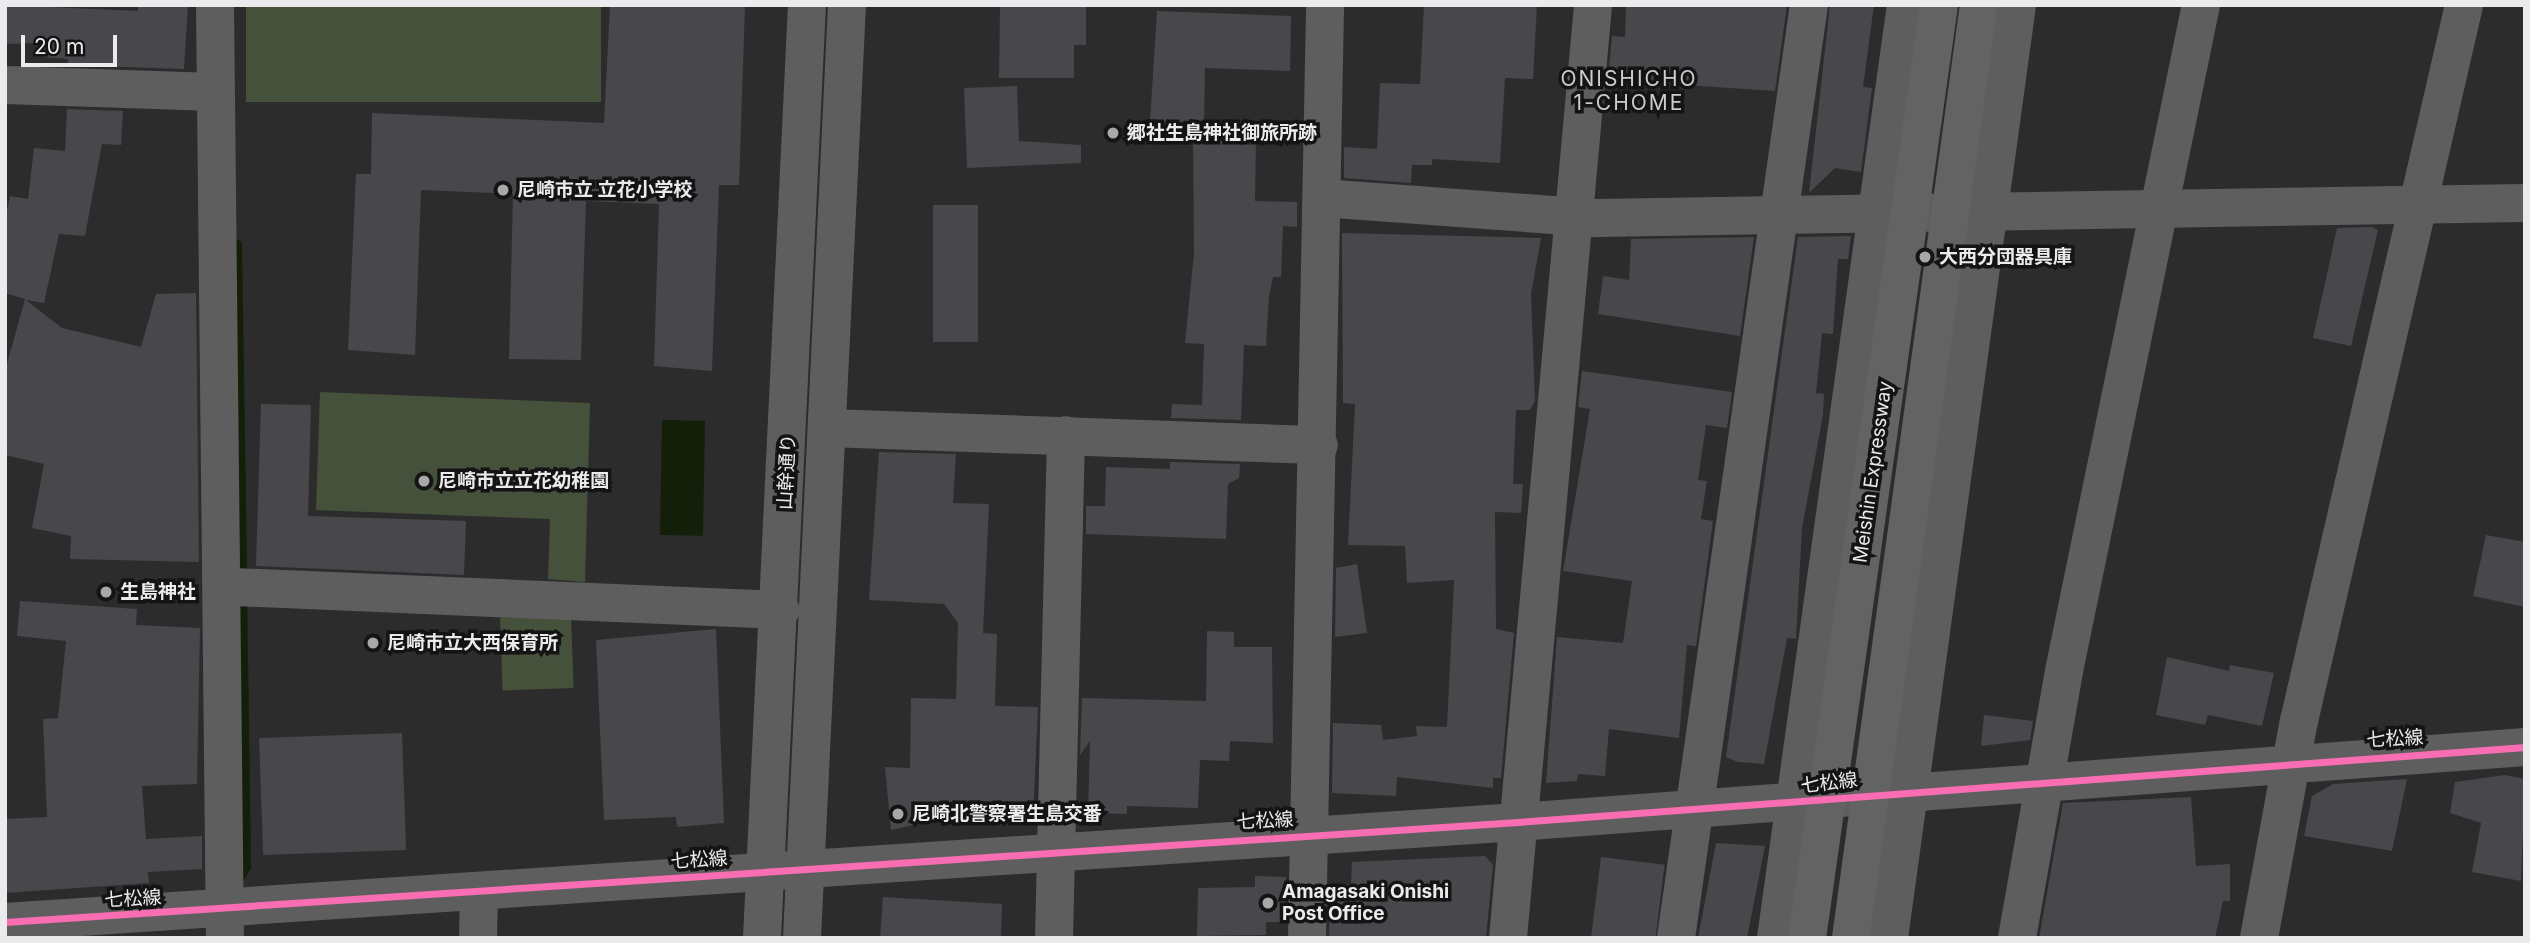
<!DOCTYPE html>
<html>
<head>
<meta charset="utf-8">
<style>
  body { margin:0 }
  #map { position:relative; width:2530px; height:943px; overflow:hidden; background:#2c2c2d; font-family:Inter,"Noto Sans JP",sans-serif }
  div>[style] { position:absolute }
  [style*='--x'] { left:calc(var(--x)*1px); top:calc(var(--y)*1px); width:calc(var(--w)*1px); rotate:calc(var(--a)*1deg) }
  .green>* { inset:0; background:#46513b; transform-origin:0 0 }
  .water>* { inset:0; background:#141f09; transform-origin:0 0 }
  .stream>* { height:10px; margin:-5px; padding:0 5px; transform-origin:5px; border-radius:5px; background:#141f09 }
  .building>* { inset:0; background:#48474c; transform-origin:0 0 }
  .minor>* { height:38px; margin:-19px; padding:0 19px; transform-origin:19px; border-radius:19px; background:#5e5e5e }
  .highway-bridge>* { height:38px; margin:-19px; padding:0 19px; transform-origin:19px; border-radius:19px; background:#646364 }
  .cycleway>* { height:7px; margin:-3.5px; padding:0 3.5px; transform-origin:3.5px; border-radius:3.5px; background:#f96db3 }
  .dots>* { width:19px; height:19px; translate:-50% -50%; box-sizing:border-box; border:4px solid #141415; border-radius:50% }
  span { translate:-50% -50%; white-space:nowrap; text-align:center; line-height:1.15; -webkit-text-stroke:7px #141415; paint-order:stroke }
  .poi-label { font-size:19px; color:#ebeaec; font-weight:700 }
  .left { translate:0 -50%; text-align:left }
  .street-label { font-size:19px; color:#ebeaec }
  .neighbourhood-label { font-size:21px; color:#cccbcf; letter-spacing:2px }
  .frame { position:absolute; inset:0; border:7px solid #ebeaec; pointer-events:none }
  .scale { position:absolute; left:21px; top:35px; width:96px; height:32px; box-sizing:border-box; border:4px solid #ebeaec; border-top:0; padding-left:9px; font-size:21px; line-height:24px; white-space:nowrap; color:#ebeaec; -webkit-text-stroke:5px #141415; paint-order:stroke }
</style>
</head>
<body>
<div id="map">
  <div class="green">
    <i style="left:246px;top:5px;width:355px;height:97px"></i>
    <i style="clip-path:polygon(320px 392px,590px 403px,585px 582px,548px 579px,550px 519px,316px 510px)"></i>
    <i style="left:571px;top:615px;width:73px;height:71px;rotate:88deg"></i>
  </div>
  <div class="water">
    <i style="left:662px;top:420px;width:43px;height:115px;rotate:1deg"></i>
  </div>
  <div class="stream">
    <i style="--x:237;--y:245;--w:335;--a:89.1"></i>
    <i style="--x:240;--y:877;--w:12;--a:-59"></i>
    <i style="--x:246;--y:867;--w:272;--a:-90.8"></i>
  </div>
  <div class="building">
    <i style="clip-path:polygon(5px 5px,138px 11px,138px 5px,188px 5px,184px 69px,68px 65px,68px 59px,42px 57px,43px 43px,5px 44px)"></i>
    <i style="clip-path:polygon(610px 5px,745px 5px,739px 185px,719px 185px,712px 371px,654px 366px,659px 204px,586px 201px,581px 360px,509px 359px,513px 194px,421px 190px,415px 355px,348px 350px,356px 174px,371px 174px,372px 113px,604px 123px)"></i>
    <i style="clip-path:polygon(1000px 5px,1086px 5px,1086px 45px,1074px 45px,1074px 78px,999px 78px)"></i>
    <i style="clip-path:polygon(1424px 5px,1537px 5px,1533px 79px,1505px 78px,1500px 163px,1432px 159px,1432px 165px,1412px 165px,1411px 183px,1344px 178px,1344px 147px,1377px 149px,1380px 83px,1420px 84px)"></i>
    <i style="clip-path:polygon(1626px 5px,1787px 5px,1775px 91px,1608px 80px,1612px 36px,1625px 37px)"></i>
    <i style="clip-path:polygon(1830px 5px,1874px 5px,1863px 87px,1872px 88px,1861px 172px,1835px 168px,1809px 193px)"></i>
    <i style="clip-path:polygon(1157px 11px,1291px 16px,1290px 71px,1205px 68px,1204px 122px,1150px 121px)"></i>
    <i style="clip-path:polygon(1017px 86px,1019px 141px,1081px 145px,1081px 163px,967px 168px,964px 88px)"></i>
    <i style="clip-path:polygon(67px 109px,123px 111px,121px 145px,102px 144px,85px 236px,59px 234px,44px 303px,26px 300px,62px 328px,141px 347px,156px 294px,196px 293px,199px 562px,70px 559px,71px 536px,32px 528px,44px 464px,5px 455px,5px 371px,25px 299px,5px 293px,5px 220px,10px 196px,28px 199px,34px 148px,65px 151px)"></i>
    <i style="clip-path:polygon(1193px 137px,1256px 139px,1255px 201px,1297px 202px,1297px 227px,1283px 226px,1281px 277px,1273px 277px,1269px 297px,1266px 346px,1244px 345px,1241px 420px,1171px 418px,1172px 404px,1202px 405px,1204px 344px,1185px 343px,1194px 254px)"></i>
    <i style="left:933px;top:205px;width:45px;height:137px"></i>
    <i style="clip-path:polygon(2372px 227px,2378px 230px,2351px 346px,2313px 338px,2337px 228px)"></i>
    <i style="clip-path:polygon(1342px 233px,1541px 238px,1531px 294px,1535px 401px,1530px 410px,1516px 410px,1513px 484px,1523px 484px,1521px 513px,1495px 512px,1496px 629px,1514px 633px,1501px 778px,1493px 778px,1493px 788px,1397px 777px,1396px 796px,1332px 793px,1333px 723px,1381px 725px,1383px 740px,1417px 736px,1416px 726px,1447px 727px,1454px 580px,1407px 583px,1405px 546px,1348px 545px,1355px 404px,1343px 403px)"></i>
    <i style="clip-path:polygon(1851px 236px,1848px 259px,1838px 259px,1833px 334px,1822px 333px,1816px 393px,1824px 394px,1823px 415px,1802px 528px,1796px 639px,1787px 638px,1764px 764px,1738px 762px,1726px 757px,1798px 237px)"></i>
    <i style="clip-path:polygon(1754px 237px,1740px 336px,1598px 314px,1603px 276px,1629px 280px,1631px 239px)"></i>
    <i style="clip-path:polygon(1582px 371px,1732px 392px,1727px 428px,1706px 425px,1698px 480px,1707px 481px,1701px 519px,1713px 521px,1696px 646px,1687px 645px,1679px 738px,1609px 729px,1605px 776px,1578px 774px,1577px 781px,1546px 783px,1557px 637px,1623px 643px,1632px 581px,1563px 571px,1590px 409px,1578px 407px)"></i>
    <i style="clip-path:polygon(261px 404px,311px 405px,308px 516px,466px 521px,464px 575px,256px 566px)"></i>
    <i style="clip-path:polygon(879px 452px,956px 454px,953px 503px,989px 504px,983px 633px,997px 634px,995px 706px,1038px 707px,1033px 820px,926px 822px,891px 830px,885px 767px,910px 768px,911px 698px,956px 699px,958px 623px,944px 604px,869px 600px)"></i>
    <i style="clip-path:polygon(1170px 462px,1240px 464px,1239px 478px,1228px 484px,1226px 539px,1086px 534px,1086px 506px,1105px 506px,1106px 467px,1170px 469px)"></i>
    <i style="clip-path:polygon(2486px 535px,2525px 542px,2525px 607px,2473px 596px)"></i>
    <i style="clip-path:polygon(1357px 564px,1367px 633px,1335px 637px,1336px 568px)"></i>
    <i style="clip-path:polygon(20px 601px,137px 609px,136px 625px,200px 628px,197px 784px,142px 786px,146px 839px,202px 836px,202px 869px,148px 872px,149px 883px,5px 893px,5px 819px,47px 817px,43px 719px,58px 718px,66px 641px,17px 636px)"></i>
    <i style="clip-path:polygon(716px 629px,724px 823px,677px 827px,676px 817px,604px 820px,596px 640px)"></i>
    <i style="clip-path:polygon(1207px 631px,1234px 632px,1234px 647px,1272px 647px,1273px 743px,1230px 741px,1229px 761px,1200px 760px,1198px 808px,1127px 806px,1127px 814px,1088px 813px,1090px 741px,1080px 755px,1082px 698px,1206px 701px)"></i>
    <i style="clip-path:polygon(2167px 657px,2229px 671px,2230px 665px,2274px 673px,2262px 726px,2208px 715px,2205px 725px,2156px 715px)"></i>
    <i style="clip-path:polygon(1984px 715px,2033px 721px,2030px 740px,1981px 746px)"></i>
    <i style="left:402px;top:733px;width:117px;height:143px;rotate:88deg"></i>
    <i style="clip-path:polygon(2505px 775px,2525px 779px,2521px 881px,2472px 872px,2481px 823px,2450px 813px,2455px 782px)"></i>
    <i style="clip-path:polygon(2407px 779px,2392px 851px,2304px 836px,2312px 796px,2333px 784px)"></i>
    <i style="clip-path:polygon(2191px 797px,2196px 866px,2230px 864px,2230px 901px,2223px 901px,2215px 938px,2039px 938px,2063px 803px)"></i>
    <i style="clip-path:polygon(1716px 843px,1765px 846px,1747px 938px,1698px 938px)"></i>
    <i style="clip-path:polygon(1485px 856px,1493px 865px,1486px 938px,1329px 938px,1330px 884px,1351px 884px,1352px 862px)"></i>
    <i style="left:1601px;top:857px;width:64px;height:81px;rotate:7deg"></i>
    <i style="clip-path:polygon(1255px 876px,1286px 877px,1285px 922px,1266px 922px,1266px 935px,1197px 936px,1198px 888px,1255px 887px)"></i>
    <i style="clip-path:polygon(883px 897px,1002px 904px,1001px 938px,880px 938px)"></i>
  </div>
  <div class="minor">
    <i style="--x:215;--y:5;--w:933;--a:89.39"></i>
    <i style="--x:5;--y:85;--w:210;--a:1.9"></i>
    <i style="--x:1322;--y:198;--w:276;--a:4.2"></i>
    <i style="--x:1597;--y:218;--w:928;--a:-0.93"></i>
    <i style="--x:828;--y:428;--w:491;--a:2"></i>
    <i style="--x:234;--y:587;--w:547;--a:2.41"></i>
    <i style="--x:5;--y:922;--w:1516;--a:-3.78"></i>
    <i style="--x:1518;--y:822;--w:1010;--a:-4.26"></i>
    <i style="--x:478;--y:938;--w:46;--a:-88.8"></i>
    <i style="--x:762;--y:938;--w:934;--a:-87.24"></i>
    <i style="--x:802;--y:938;--w:934;--a:-87.24"></i>
    <i style="--x:1054;--y:938;--w:503;--a:-88.63"></i>
    <i style="--x:1307;--y:938;--w:933;--a:-88.89"></i>
    <i style="--x:1508;--y:938;--w:937;--a:-84.79"></i>
    <i style="--x:1676;--y:938;--w:942;--a:-81.89"></i>
    <i style="--x:1776;--y:938;--w:942;--a:-82.07"></i>
    <i style="--x:1889;--y:938;--w:942;--a:-82.19"></i>
    <i style="--x:2017;--y:938;--w:271;--a:-80"></i>
    <i style="--x:2064;--y:671;--w:680;--a:-78.38"></i>
    <i style="--x:2259;--y:938;--w:221;--a:-79.6"></i>
    <i style="--x:2299;--y:721;--w:735;--a:-77.02"></i>
  </div>
  <div class="highway-bridge">
    <i style="--x:1807;--y:938;--w:942;--a:-81.95"></i>
    <i style="--x:1851;--y:938;--w:942;--a:-82.19"></i>
  </div>
  <div class="cycleway">
    <i style="--x:5;--y:922;--w:1516;--a:-3.78"></i>
    <i style="--x:1518;--y:822;--w:1010;--a:-4.26"></i>
  </div>
  <div class="dots">
    <i style="left:1113px;top:133px;background:#a8a8a9"></i>
    <i style="left:503px;top:190px;background:#a8a8a9"></i>
    <i style="left:1925px;top:257px;background:#a8a8a9"></i>
    <i style="left:424px;top:481px;background:#a8a8a9"></i>
    <i style="left:106px;top:592px;background:#a8a8a9"></i>
    <i style="left:373px;top:643px;background:#a8a8a9"></i>
    <i style="left:898px;top:814px;background:#a8a8a9"></i>
    <i style="left:1268px;top:903px;background:#a8a8a9"></i>
  </div>
  <div class="poi-label">
    <span class="left" style="left:1127px;top:133px">郷社生島神社御旅所跡</span>
    <span class="left" style="left:517px;top:190px">尼崎市立 立花小学校</span>
    <span class="left" style="left:1939px;top:257px">大西分団器具庫</span>
    <span class="left" style="left:438px;top:481px">尼崎市立立花幼稚園</span>
    <span class="left" style="left:120px;top:592px">生島神社</span>
    <span class="left" style="left:387px;top:643px">尼崎市立大西保育所</span>
    <span class="left" style="left:912px;top:814px">尼崎北警察署生島交番</span>
    <span class="left" style="left:1282px;top:903px">Amagasaki Onishi<br>Post Office</span>
  </div>
  <div class="street-label">
    <span style="left:787px;top:472px;rotate:-87deg">山幹通り</span>
    <span style="left:1873px;top:472px;rotate:-82deg">Meishin Expressway</span>
    <span style="left:2395px;top:739px;rotate:-3deg">七松線</span>
    <span style="left:1829px;top:783px;rotate:-7deg">七松線</span>
    <span style="left:1265px;top:821px;rotate:-3deg">七松線</span>
    <span style="left:699px;top:860px;rotate:-4deg">七松線</span>
    <span style="left:133px;top:899px;rotate:-3deg">七松線</span>
  </div>
  <div class="neighbourhood-label">
    <span style="left:1629px;top:91px">ONISHICHO<br>1-CHOME</span>
  </div>
  <div class="frame"></div>
  <div class="scale">20 m</div>
</div>
</body>
</html>
